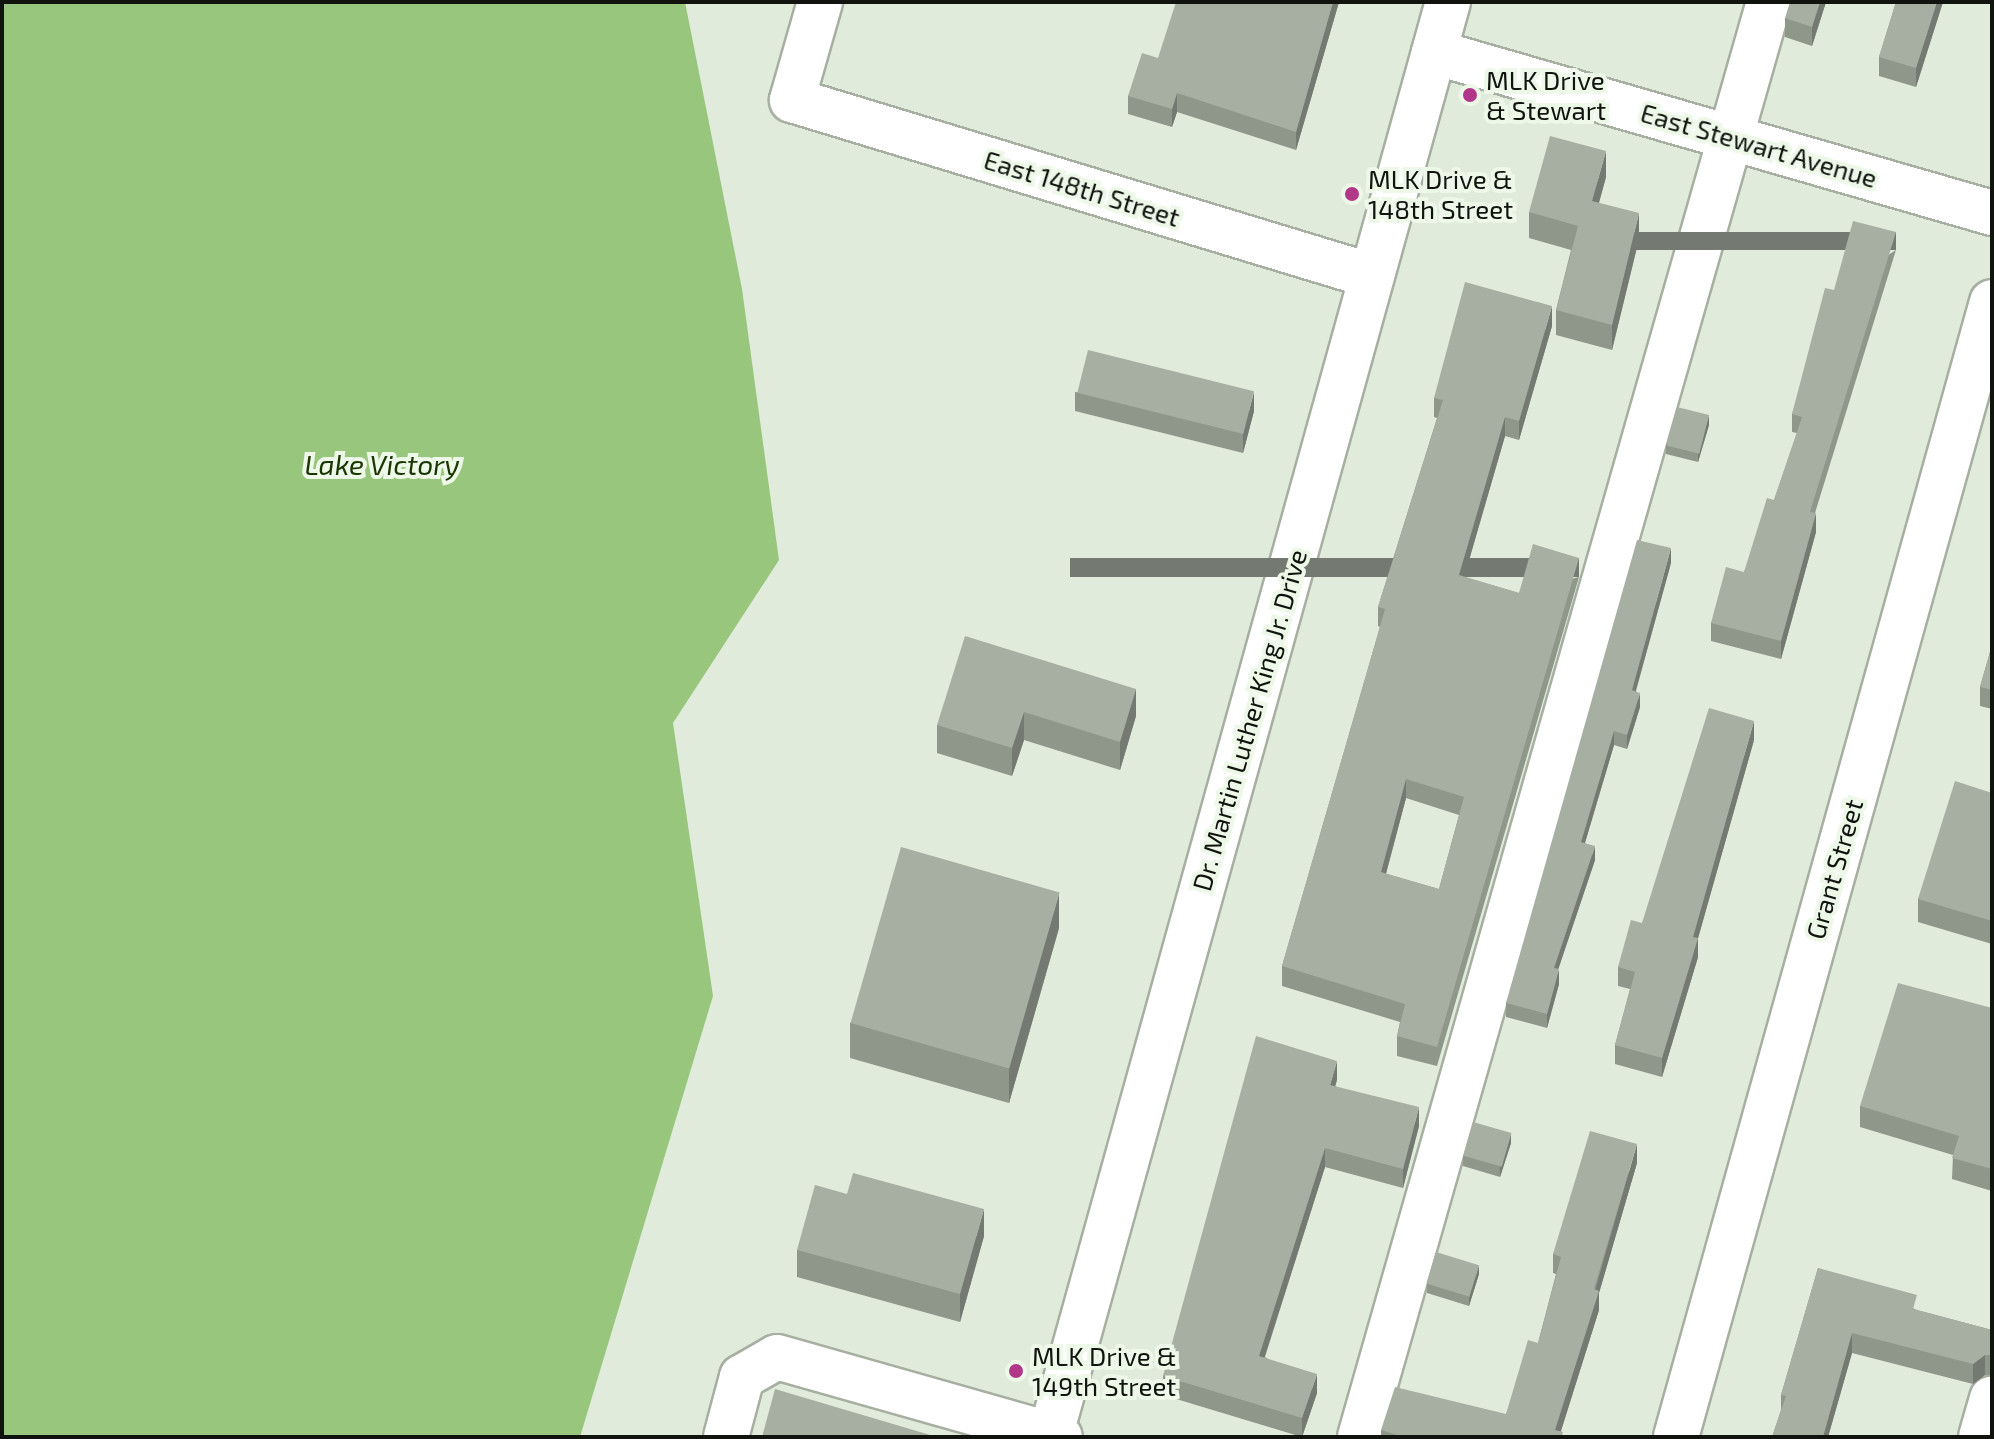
<!DOCTYPE html>
<html>
<head>
<meta charset="utf-8">
<style>
  body { margin:0 }
  #map { position:relative; width:1994px; height:1439px; overflow:hidden; background:#e1ebdb; font-family:"Exo 2",sans-serif }
  div>[style] { position:absolute }
  [style*='--x'] { left:calc(var(--x)*1px); top:calc(var(--y)*1px); width:calc(var(--w)*1px); rotate:calc(var(--a)*1deg) }
  .water>* { inset:0; background:#97c67c }
  .roads { filter:drop-shadow(2px 0 #a6afa1) drop-shadow(-2px 0 #a6afa1) drop-shadow(0 2px #a6afa1) drop-shadow(0 -2px #a6afa1) }
  .minor>* { height:44px; margin:-22px; padding:0 22px; transform-origin:22px; border-radius:22px; background:#fff }
  .wall>* { inset:0; background:#8f968a }
  .shaded-wall>* { inset:0; background:#747a71; transform-origin:0 0 }
  .building>* { inset:0; background:#a6afa1; transform-origin:0 0 }
  .dots>* { width:22px; height:22px; translate:-50% -50%; box-sizing:border-box; border:4px solid #eef8e9; border-radius:50% }
  span { translate:-50% -50%; white-space:nowrap; text-align:center; line-height:1.15; -webkit-text-stroke:8px #eef8e9; paint-order:stroke }
  .poi-label { font-size:26px; color:#10130e }
  .left { translate:0 -50%; text-align:left }
  .street-label { font-size:26px; color:#10130e }
  .water-label { font-size:28px; color:#193601; font-style:italic }
  .frame { position:absolute; inset:0; border:4px solid #10130e; pointer-events:none }
</style>
</head>
<body>
<div id="map">
  <div class="water">
    <i style="clip-path:polygon(2px 2px,685px 2px,742px 289px,779px 560px,673px 723px,713px 996px,580px 1437px,2px 1437px)"></i>
  </div>
  <div class="roads">
    <div class="minor">
      <i style="--x:820;--y:2;--w:102;--a:105.9"></i>
      <i style="--x:792;--y:100;--w:606;--a:16.88"></i>
      <i style="--x:1434;--y:52;--w:581;--a:16.09"></i>
      <i style="--x:726;--y:1437;--w:62;--a:-75.1"></i>
      <i style="--x:742;--y:1377;--w:40;--a:-29.7"></i>
      <i style="--x:777;--y:1357;--w:294;--a:15.8"></i>
      <i style="--x:1050;--y:1437;--w:1489;--a:-74.5"></i>
      <i style="--x:1360;--y:1437;--w:1492;--a:-74.09"></i>
      <i style="--x:1676;--y:1437;--w:1178;--a:-74.44"></i>
      <i style="--x:1981;--y:1437;--w:40;--a:-74"></i>
    </div>
  </div>
  <div class="wall">
    <i style="clip-path:polygon(1339px 2px,1296px 150px,1177px 112px,1172px 127px,1128px 114px,1128px 96px,1158px 58px)"></i>
    <i style="clip-path:polygon(1826px 2px,1812px 46px,1785px 37px,1785px 18px)"></i>
    <i style="clip-path:polygon(1896px 2px,1943px 2px,1916px 87px,1879px 76px,1879px 57px)"></i>
    <i style="clip-path:polygon(1606px 177px,1599px 203px,1639px 239px,1612px 350px,1556px 335px,1556px 310px,1571px 250px,1529px 238px,1529px 212px)"></i>
    <i style="clip-path:polygon(1896px 250px,1815px 513px,1816px 532px,1781px 659px,1711px 641px,1711px 623px,1744px 572px,1774px 500px,1797px 433px,1792px 432px,1792px 414px,1834px 290px)"></i>
    <i style="clip-path:polygon(evenodd,1552px 326px,1519px 440px,1505px 436px,1464px 577px,1519px 593px,1579px 577px,1437px 1066px,1397px 1056px,1397px 1036px,1400px 1022px,1282px 986px,1282px 966px,1380px 627px,1378px 626px,1378px 607px,1437px 418px,1434px 417px,1434px 398px,1552px 326px,1406px 798px,1459px 815px,1439px 889px,1386px 874px,1406px 798px)"></i>
    <i style="clip-path:polygon(1075px 392px,1254px 411px,1243px 453px,1075px 411px)"></i>
    <i style="clip-path:polygon(1709px 425px,1698px 462px,1666px 454px,1666px 445px)"></i>
    <i style="clip-path:polygon(1671px 563px,1636px 691px,1640px 707px,1627px 749px,1614px 745px,1585px 843px,1595px 860px,1558px 969px,1559px 984px,1547px 1028px,1506px 1017px,1506px 1003px)"></i>
    <i style="clip-path:polygon(1992px 645px,1992px 709px,1980px 706px,1980px 687px)"></i>
    <i style="clip-path:polygon(1136px 689px,1136px 716px,1120px 770px,1024px 740px,1012px 776px,937px 753px,937px 725px)"></i>
    <i style="clip-path:polygon(1754px 740px,1698px 938px,1698px 957px,1662px 1077px,1615px 1064px,1615px 1045px,1630px 989px,1618px 986px,1618px 967px,1642px 923px)"></i>
    <i style="clip-path:polygon(1992px 793px,1992px 944px,1918px 922px,1918px 899px)"></i>
    <i style="clip-path:polygon(1059px 928px,1009px 1103px,850px 1058px,850px 1023px)"></i>
    <i style="clip-path:polygon(1992px 1008px,1992px 1191px,1952px 1179px,1953px 1155px,1860px 1127px,1860px 1106px)"></i>
    <i style="clip-path:polygon(1337px 1080px,1335px 1086px,1419px 1126px,1403px 1188px,1325px 1167px,1265px 1357px,1317px 1393px,1302px 1437px,1163px 1395px,1163px 1376px)"></i>
    <i style="clip-path:polygon(1511px 1143px,1500px 1177px,1463px 1166px,1463px 1156px)"></i>
    <i style="clip-path:polygon(1637px 1163px,1599px 1293px,1599px 1310px,1561px 1431px,1563px 1437px,1381px 1437px,1381px 1430px,1506px 1414px,1538px 1343px,1556px 1274px,1553px 1273px,1553px 1254px)"></i>
    <i style="clip-path:polygon(984px 1236px,960px 1322px,797px 1277px,797px 1250px)"></i>
    <i style="clip-path:polygon(1818px 1268px,1917px 1310px,1992px 1330px,1992px 1375px,1985px 1375px,1973px 1384px,1852px 1353px,1828px 1437px,1772px 1437px,1781px 1410px,1781px 1395px)"></i>
    <i style="clip-path:polygon(1479px 1274px,1469px 1306px,1427px 1293px,1427px 1284px)"></i>
  </div>
  <div class="shaded-wall">
    <i style="clip-path:polygon(1333px 2px,1339px 2px,1296px 150px,1296px 132px)"></i>
    <i style="clip-path:polygon(1820px 2px,1826px 2px,1812px 46px,1812px 27px)"></i>
    <i style="clip-path:polygon(1937px 2px,1943px 2px,1916px 87px,1916px 68px)"></i>
    <i style="clip-path:polygon(1177px 93px,1177px 112px,1172px 127px,1172px 109px)"></i>
    <i style="clip-path:polygon(1606px 151px,1606px 177px,1592px 227px,1592px 201px)"></i>
    <i style="clip-path:polygon(1639px 213px,1639px 239px,1612px 350px,1612px 325px)"></i>
    <i style="left:1896px;top:232px;width:18px;height:293px;rotate:90deg"></i>
    <i style="clip-path:polygon(1552px 306px,1552px 326px,1519px 440px,1519px 421px)"></i>
    <i style="clip-path:polygon(1254px 392px,1254px 411px,1243px 453px,1243px 434px)"></i>
    <i style="clip-path:polygon(1709px 415px,1709px 425px,1698px 462px,1698px 452px)"></i>
    <i style="clip-path:polygon(1505px 417px,1505px 436px,1459px 595px,1459px 575px)"></i>
    <i style="clip-path:polygon(1816px 513px,1816px 532px,1781px 659px,1781px 641px)"></i>
    <i style="clip-path:polygon(1671px 548px,1671px 563px,1632px 704px,1632px 690px)"></i>
    <i style="left:1579px;top:558px;width:19px;height:509px;rotate:90deg"></i>
    <i style="clip-path:polygon(1136px 689px,1136px 716px,1120px 770px,1120px 742px)"></i>
    <i style="clip-path:polygon(1640px 693px,1640px 707px,1627px 749px,1627px 735px)"></i>
    <i style="clip-path:polygon(1024px 712px,1024px 740px,1012px 776px,1012px 748px)"></i>
    <i style="clip-path:polygon(1754px 721px,1754px 740px,1693px 956px,1693px 937px)"></i>
    <i style="clip-path:polygon(1614px 731px,1614px 745px,1581px 856px,1581px 842px)"></i>
    <i style="clip-path:polygon(1406px 779px,1406px 798px,1381px 892px,1381px 872px)"></i>
    <i style="clip-path:polygon(1595px 846px,1595px 860px,1554px 982px,1554px 968px)"></i>
    <i style="clip-path:polygon(1059px 893px,1059px 928px,1009px 1103px,1009px 1067px)"></i>
    <i style="clip-path:polygon(1698px 938px,1698px 957px,1662px 1077px,1662px 1058px)"></i>
    <i style="clip-path:polygon(1559px 969px,1559px 984px,1547px 1028px,1547px 1014px)"></i>
    <i style="clip-path:polygon(1337px 1061px,1337px 1080px,1330px 1104px,1330px 1085px)"></i>
    <i style="clip-path:polygon(1419px 1107px,1419px 1126px,1403px 1188px,1403px 1169px)"></i>
    <i style="clip-path:polygon(1511px 1133px,1511px 1143px,1500px 1177px,1500px 1168px)"></i>
    <i style="clip-path:polygon(1637px 1144px,1637px 1163px,1599px 1293px,1599px 1310px,1559px 1437px,1555px 1430px)"></i>
    <i style="clip-path:polygon(1325px 1148px,1325px 1167px,1259px 1374px,1259px 1356px)"></i>
    <i style="clip-path:polygon(984px 1209px,984px 1236px,960px 1322px,960px 1294px)"></i>
    <i style="clip-path:polygon(1479px 1265px,1479px 1274px,1469px 1306px,1469px 1297px)"></i>
    <i style="clip-path:polygon(1852px 1333px,1852px 1353px,1828px 1437px,1823px 1437px)"></i>
    <i style="clip-path:polygon(1985px 1355px,1985px 1375px,1973px 1384px,1973px 1364px)"></i>
    <i style="clip-path:polygon(1317px 1374px,1317px 1393px,1302px 1437px,1302px 1418px)"></i>
  </div>
  <div class="building">
    <i style="clip-path:polygon(1176px 2px,1333px 2px,1296px 132px,1177px 93px,1172px 109px,1128px 96px,1142px 53px,1158px 58px)"></i>
    <i style="clip-path:polygon(1790px 2px,1820px 2px,1812px 27px,1785px 18px)"></i>
    <i style="clip-path:polygon(1896px 2px,1937px 2px,1916px 68px,1879px 57px)"></i>
    <i style="clip-path:polygon(1550px 136px,1606px 151px,1592px 201px,1639px 213px,1612px 325px,1556px 310px,1578px 226px,1529px 212px)"></i>
    <i style="clip-path:polygon(1853px 221px,1896px 232px,1810px 512px,1816px 513px,1781px 641px,1711px 623px,1726px 567px,1744px 572px,1767px 498px,1774px 500px,1802px 417px,1792px 414px,1825px 288px,1834px 290px)"></i>
    <i style="clip-path:polygon(evenodd,1465px 282px,1552px 306px,1519px 421px,1505px 417px,1459px 575px,1519px 593px,1533px 544px,1579px 558px,1437px 1047px,1397px 1036px,1405px 1004px,1282px 966px,1385px 609px,1378px 607px,1443px 400px,1434px 398px,1465px 282px,1406px 779px,1464px 797px,1439px 889px,1381px 872px,1406px 779px)"></i>
    <i style="left:1088px;top:350px;width:171px;height:44px;rotate:14deg"></i>
    <i style="left:1677px;top:407px;width:33px;height:40px;rotate:14deg"></i>
    <i style="clip-path:polygon(1637px 540px,1671px 548px,1632px 690px,1640px 693px,1627px 735px,1614px 731px,1581px 842px,1595px 846px,1554px 968px,1559px 969px,1547px 1014px,1506px 1003px)"></i>
    <i style="clip-path:polygon(965px 636px,1136px 689px,1120px 742px,1024px 712px,1012px 748px,937px 725px)"></i>
    <i style="clip-path:polygon(1992px 645px,1992px 690px,1980px 687px)"></i>
    <i style="clip-path:polygon(1709px 708px,1754px 721px,1693px 937px,1698px 938px,1662px 1058px,1615px 1045px,1635px 972px,1618px 967px,1631px 920px,1642px 923px)"></i>
    <i style="clip-path:polygon(1955px 781px,1992px 793px,1992px 921px,1918px 899px)"></i>
    <i style="left:901px;top:847px;width:165px;height:183px;rotate:16deg"></i>
    <i style="clip-path:polygon(1898px 983px,1992px 1008px,1992px 1169px,1952px 1158px,1959px 1136px,1860px 1106px)"></i>
    <i style="clip-path:polygon(1256px 1036px,1337px 1061px,1330px 1085px,1419px 1107px,1403px 1169px,1325px 1148px,1259px 1356px,1317px 1374px,1302px 1418px,1163px 1376px)"></i>
    <i style="left:1473px;top:1122px;width:40px;height:35px;rotate:16deg"></i>
    <i style="clip-path:polygon(1590px 1131px,1637px 1144px,1594px 1289px,1599px 1291px,1555px 1430px,1563px 1432px,1561px 1437px,1403px 1437px,1381px 1430px,1395px 1387px,1506px 1414px,1528px 1340px,1538px 1343px,1561px 1257px,1553px 1254px)"></i>
    <i style="clip-path:polygon(853px 1173px,984px 1209px,960px 1294px,797px 1250px,815px 1185px,847px 1194px)"></i>
    <i style="left:1436px;top:1252px;width:45px;height:33px;rotate:17deg"></i>
    <i style="clip-path:polygon(1818px 1268px,1917px 1295px,1913px 1309px,1992px 1330px,1992px 1355px,1985px 1355px,1973px 1364px,1852px 1333px,1823px 1437px,1772px 1437px,1786px 1396px,1781px 1395px)"></i>
    <i style="clip-path:polygon(775px 1389px,937px 1437px,762px 1437px)"></i>
  </div>
  <div class="dots">
    <i style="left:1470px;top:95px;background:#b33788"></i>
    <i style="left:1352px;top:194px;background:#b33788"></i>
    <i style="left:1016px;top:1371px;background:#b33788"></i>
  </div>
  <div class="poi-label">
    <span class="left" style="left:1486px;top:95px">MLK Drive<br>&amp; Stewart</span>
    <span class="left" style="left:1368px;top:194px">MLK Drive &amp;<br>148th Street</span>
    <span class="left" style="left:1032px;top:1371px">MLK Drive &amp;<br>149th Street</span>
  </div>
  <div class="street-label">
    <span style="left:1759px;top:145px;rotate:16deg">East Stewart Avenue</span>
    <span style="left:1082px;top:188px;rotate:17deg">East 148th Street</span>
    <span style="left:1249px;top:720px;rotate:-74deg">Dr. Martin Luther King Jr. Drive</span>
    <span style="left:1834px;top:869px;rotate:-74deg">Grant Street</span>
  </div>
  <div class="water-label">
    <span style="left:382px;top:464px">Lake Victory</span>
  </div>
  <div class="frame"></div>
</div>
</body>
</html>
